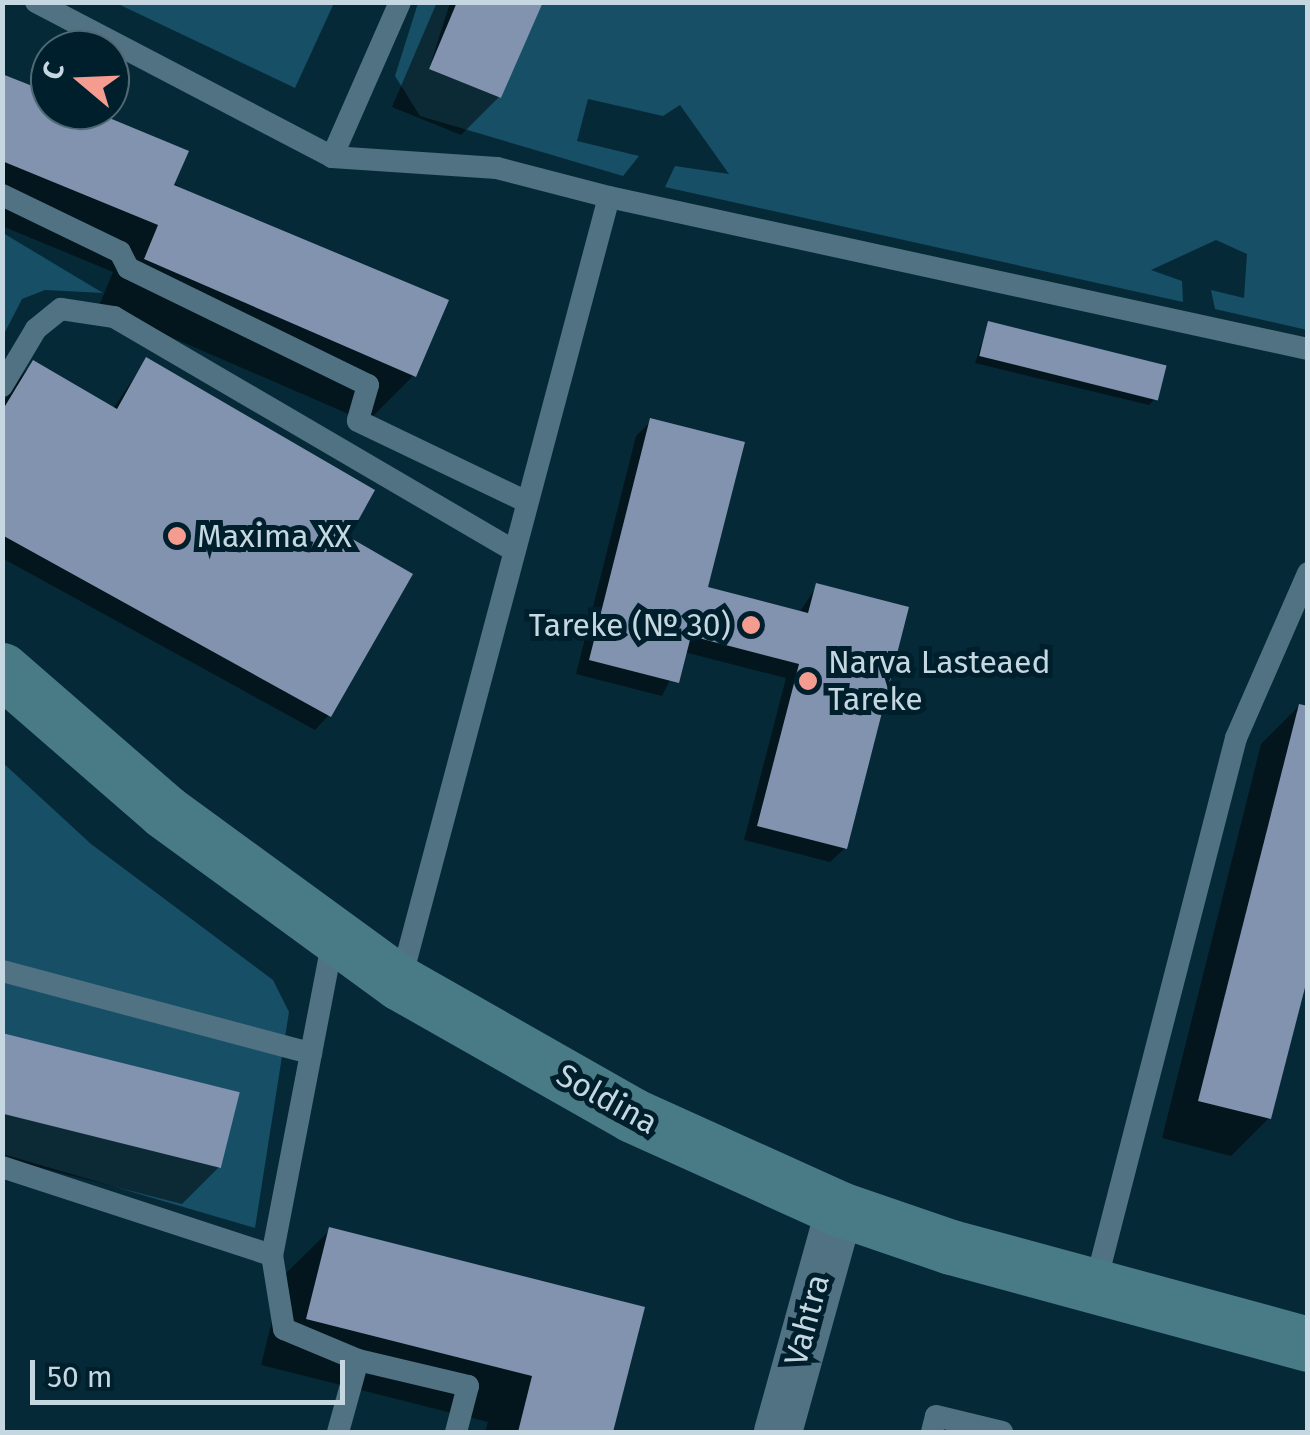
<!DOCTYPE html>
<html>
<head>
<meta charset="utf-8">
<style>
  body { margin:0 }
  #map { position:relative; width:1310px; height:1435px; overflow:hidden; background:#062937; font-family:"Fira Sans",sans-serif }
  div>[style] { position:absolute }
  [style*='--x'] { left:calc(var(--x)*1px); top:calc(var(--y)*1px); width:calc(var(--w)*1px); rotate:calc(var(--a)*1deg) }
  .green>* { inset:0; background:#174f66 }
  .shadow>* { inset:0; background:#0007 }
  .building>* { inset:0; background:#8293af; transform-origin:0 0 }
  .lane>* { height:22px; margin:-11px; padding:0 11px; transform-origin:11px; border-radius:11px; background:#507282 }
  .street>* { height:48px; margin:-24px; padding:0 24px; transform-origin:24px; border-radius:24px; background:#507282 }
  .secondary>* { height:55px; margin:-27.5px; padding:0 27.5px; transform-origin:27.5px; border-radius:27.5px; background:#497b87 }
  .dots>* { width:28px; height:28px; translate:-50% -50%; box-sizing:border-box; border:5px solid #001f2c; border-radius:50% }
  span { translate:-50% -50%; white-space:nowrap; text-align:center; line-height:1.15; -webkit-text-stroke:10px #001f2c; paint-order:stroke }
  .poi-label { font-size:32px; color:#c5d7e0 }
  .left { translate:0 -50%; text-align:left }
  .right { translate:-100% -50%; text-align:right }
  .street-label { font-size:32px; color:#c5d7e0 }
  .frame { position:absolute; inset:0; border:5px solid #c5d7e0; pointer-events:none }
  .north { position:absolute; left:30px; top:30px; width:100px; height:100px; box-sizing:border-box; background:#001f2c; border:2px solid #4f6974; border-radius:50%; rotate:289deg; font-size:28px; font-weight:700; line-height:40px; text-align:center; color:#c5d7e0 }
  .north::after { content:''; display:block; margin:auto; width:35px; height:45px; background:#f59c91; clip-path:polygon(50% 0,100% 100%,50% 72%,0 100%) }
  .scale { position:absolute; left:30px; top:1360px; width:315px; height:45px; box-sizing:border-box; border:5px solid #c5d7e0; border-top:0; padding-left:12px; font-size:30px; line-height:35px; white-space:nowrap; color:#c5d7e0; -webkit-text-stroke:8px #001f2c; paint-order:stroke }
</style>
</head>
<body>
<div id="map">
  <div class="green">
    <i style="clip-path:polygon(116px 3px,334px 3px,295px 88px)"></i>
    <i style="clip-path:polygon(418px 3px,450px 3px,429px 69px,501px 98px,541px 3px,1307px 3px,1307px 330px,1215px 309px,1211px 290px,1244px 298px,1247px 254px,1216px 240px,1151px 270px,1182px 281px,1183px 302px,665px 187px,675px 166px,729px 174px,680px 105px,663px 116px,588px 99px,577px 141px,639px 156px,623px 176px,420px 116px,395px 76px)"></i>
    <i style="clip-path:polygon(3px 233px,103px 293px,45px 290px,22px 299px,3px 336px)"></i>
    <i style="clip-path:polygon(2px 762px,91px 844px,273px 980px,289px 1012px,255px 1228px,3px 1154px)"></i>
  </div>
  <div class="shadow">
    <i style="clip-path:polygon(437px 2px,540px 2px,499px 97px,461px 135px,392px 107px)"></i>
    <i style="clip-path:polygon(2px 77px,50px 96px,50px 110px,83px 110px,414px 375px,367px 422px,99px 306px,113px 272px,2px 226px)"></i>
    <i style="clip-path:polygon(989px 323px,1156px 398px,1149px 405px,975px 363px)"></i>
    <i style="clip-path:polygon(146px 360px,345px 538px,329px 715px,315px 730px,2px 558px,2px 405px,19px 378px,33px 363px,113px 409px)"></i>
    <i style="clip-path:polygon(651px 421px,705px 589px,799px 613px,817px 586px,845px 848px,830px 862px,744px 840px,786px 678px,684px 652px,662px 696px,576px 674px,636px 436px)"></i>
    <i style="clip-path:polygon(1299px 706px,1269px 1118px,1231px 1156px,1162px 1138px,1261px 744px)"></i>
    <i style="clip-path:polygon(2px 1035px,220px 1166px,182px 1204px,2px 1158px)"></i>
    <i style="clip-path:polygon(330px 1230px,642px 1309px,611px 1432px,485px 1432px,488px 1422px,261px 1365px,283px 1276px)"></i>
  </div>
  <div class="building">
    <i style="clip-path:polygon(457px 2px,543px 2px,501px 98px,429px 69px)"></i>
    <i style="clip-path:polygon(2px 74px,50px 93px,50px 110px,90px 110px,189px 151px,174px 185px,449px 300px,416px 377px,144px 259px,158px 225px,2px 161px)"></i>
    <i style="left:988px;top:321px;width:184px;height:36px;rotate:14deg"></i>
    <i style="clip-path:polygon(146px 357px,375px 490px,349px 537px,413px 574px,331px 717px,2px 535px,2px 411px,33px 360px,117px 409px)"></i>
    <i style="clip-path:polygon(650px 418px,745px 442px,708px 587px,808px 613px,816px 583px,909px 607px,847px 849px,757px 826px,799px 664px,691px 636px,679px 683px,589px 660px)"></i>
    <i style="clip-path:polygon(1299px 704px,1308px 706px,1308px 976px,1271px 1119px,1198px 1101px)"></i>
    <i style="left:2px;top:1033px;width:245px;height:78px;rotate:14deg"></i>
    <i style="clip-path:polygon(329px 1227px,645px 1307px,613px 1432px,518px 1432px,532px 1376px,306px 1319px)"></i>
  </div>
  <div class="lane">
    <i style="--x:36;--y:2;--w:334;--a:27.6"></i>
    <i style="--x:332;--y:157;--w:165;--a:3.8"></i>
    <i style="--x:497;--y:168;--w:116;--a:14.5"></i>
    <i style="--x:332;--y:157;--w:169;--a:-66.3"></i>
    <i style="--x:2;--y:195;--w:131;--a:25.8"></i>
    <i style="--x:120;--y:252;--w:18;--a:63"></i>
    <i style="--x:128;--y:268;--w:267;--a:26"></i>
    <i style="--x:368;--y:385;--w:37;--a:106"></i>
    <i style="--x:358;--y:421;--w:187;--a:25.6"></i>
    <i style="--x:2;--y:386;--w:66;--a:-59.2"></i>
    <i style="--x:36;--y:329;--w:32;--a:-39"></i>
    <i style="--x:61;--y:309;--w:54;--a:8.6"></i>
    <i style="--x:114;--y:317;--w:463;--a:30.3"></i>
    <i style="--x:334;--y:934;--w:327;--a:100.9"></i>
    <i style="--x:272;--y:1255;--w:75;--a:80.8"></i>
    <i style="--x:284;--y:1329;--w:80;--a:22.7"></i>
    <i style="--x:358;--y:1360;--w:75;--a:105.5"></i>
    <i style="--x:2;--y:971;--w:320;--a:14.9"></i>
    <i style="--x:400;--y:983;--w:813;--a:-75.11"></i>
    <i style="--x:609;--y:197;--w:715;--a:12.27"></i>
    <i style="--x:2;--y:1167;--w:284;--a:18.1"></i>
    <i style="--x:1095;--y:1286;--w:566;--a:-75.57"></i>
    <i style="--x:1236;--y:738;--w:180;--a:-66.4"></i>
    <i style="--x:358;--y:1360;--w:113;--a:13.3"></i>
    <i style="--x:468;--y:1386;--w:48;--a:104.6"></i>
    <i style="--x:932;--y:1432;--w:16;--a:-76"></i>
    <i style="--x:936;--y:1416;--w:68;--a:13.6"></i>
  </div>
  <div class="street">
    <i style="--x:778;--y:1432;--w:231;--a:-74.5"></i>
  </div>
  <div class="secondary">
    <i style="--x:2;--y:670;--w:215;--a:41"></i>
    <i style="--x:164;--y:811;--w:292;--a:36.1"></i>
    <i style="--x:400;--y:983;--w:267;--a:29.6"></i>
    <i style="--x:632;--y:1115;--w:228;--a:24.3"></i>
    <i style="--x:840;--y:1209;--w:117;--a:18.9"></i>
    <i style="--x:951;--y:1247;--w:370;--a:15.2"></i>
  </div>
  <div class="dots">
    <i style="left:177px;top:536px;background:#f59c91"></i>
    <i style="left:751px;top:625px;background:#f59c91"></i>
    <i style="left:808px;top:681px;background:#f59c91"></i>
  </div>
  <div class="poi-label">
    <span class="left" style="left:197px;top:536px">Maxima XX</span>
    <span class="right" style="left:731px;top:625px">Tareke (№ 30)</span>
    <span class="left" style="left:828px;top:681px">Narva Lasteaed<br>Tareke</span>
  </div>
  <div class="street-label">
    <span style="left:607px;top:1099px;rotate:29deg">Soldina</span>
    <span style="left:807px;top:1320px;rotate:-75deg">Vahtra</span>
  </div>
  <div class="frame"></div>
  <div class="north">С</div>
  <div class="scale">50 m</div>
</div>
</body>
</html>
